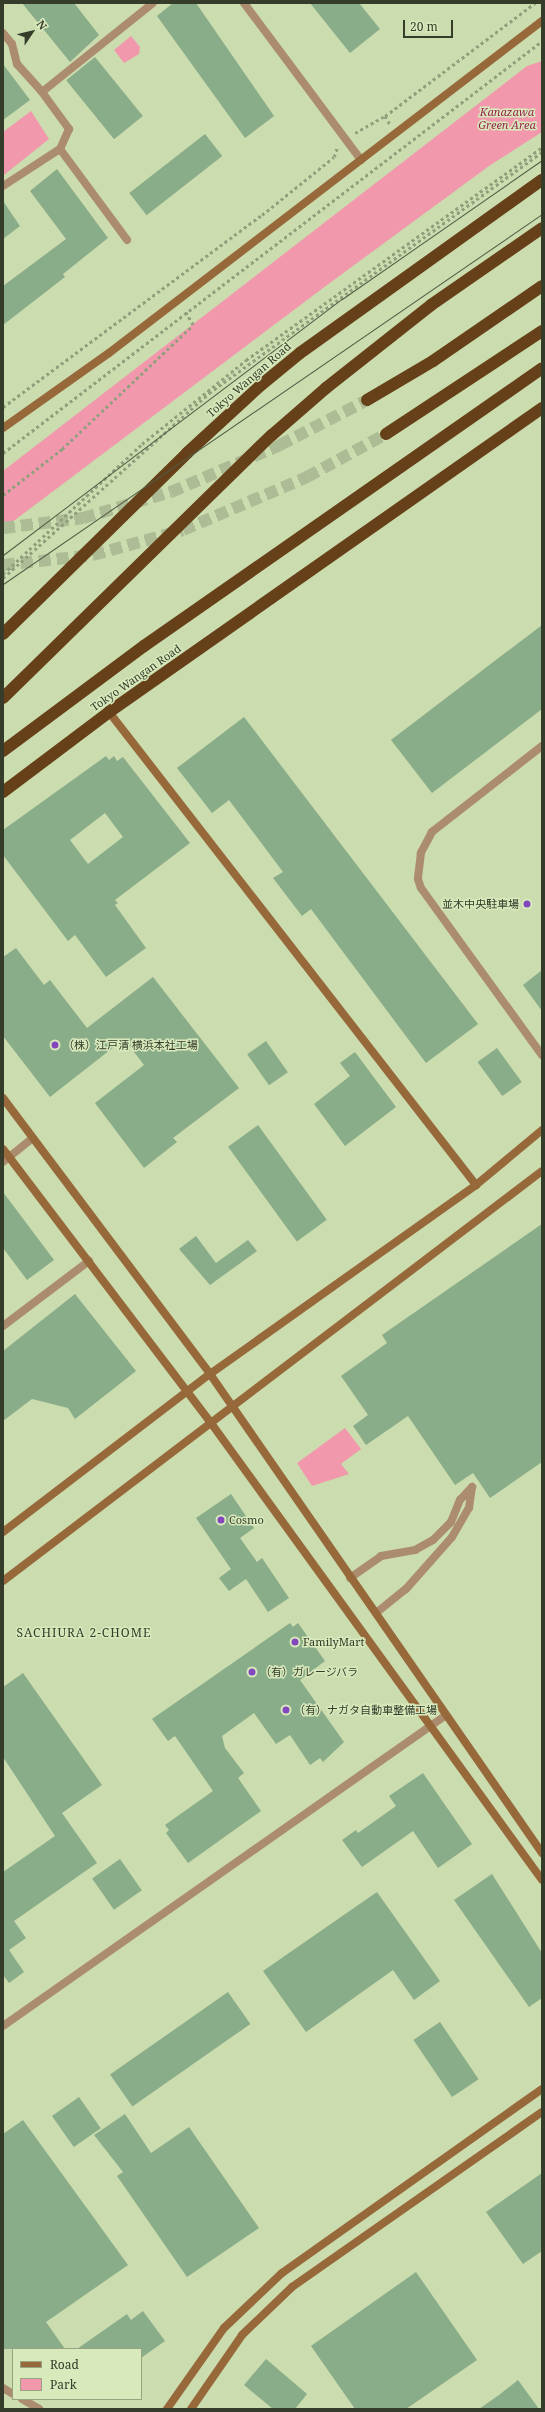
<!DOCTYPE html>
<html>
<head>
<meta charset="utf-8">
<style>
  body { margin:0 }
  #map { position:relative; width:545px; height:2412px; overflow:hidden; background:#cbdcaf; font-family:"Noto Serif","Noto Sans JP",serif }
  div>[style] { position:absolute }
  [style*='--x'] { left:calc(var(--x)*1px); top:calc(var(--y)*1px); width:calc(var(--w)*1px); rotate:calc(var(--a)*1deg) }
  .green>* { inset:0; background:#f198ad }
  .building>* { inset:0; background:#89ac89; transform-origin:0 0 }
  .highway-tunnel>* { height:12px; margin-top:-6px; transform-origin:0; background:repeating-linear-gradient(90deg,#adbc94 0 12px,transparent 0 18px) }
  .path>* { height:2.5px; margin-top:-1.25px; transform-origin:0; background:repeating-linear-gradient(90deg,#929f7d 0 3px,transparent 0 6px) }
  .lane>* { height:8px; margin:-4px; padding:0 4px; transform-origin:4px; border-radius:4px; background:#ac8c6e }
  .street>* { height:8px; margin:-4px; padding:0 4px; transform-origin:4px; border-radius:4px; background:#ac8c6e }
  .secondary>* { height:8px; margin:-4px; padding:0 4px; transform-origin:4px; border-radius:4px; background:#96683a }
  .highway>* { height:12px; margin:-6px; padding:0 6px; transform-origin:6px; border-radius:6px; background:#664018 }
  .tram>* { height:1px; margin:-0.5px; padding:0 0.5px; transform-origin:0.5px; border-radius:0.5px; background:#525b44 }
  .dots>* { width:11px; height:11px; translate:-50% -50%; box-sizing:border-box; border:2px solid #d8e9bc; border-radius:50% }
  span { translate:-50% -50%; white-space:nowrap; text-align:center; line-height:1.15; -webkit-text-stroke:3px #d8e9bc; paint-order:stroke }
  .park-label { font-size:11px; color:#99224d; font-style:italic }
  .street-label { font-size:11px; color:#353c2a }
  .poi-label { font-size:11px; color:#353c2a }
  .right { translate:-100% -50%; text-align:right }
  .left { translate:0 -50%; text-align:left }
  .neighbourhood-label { font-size:12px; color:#353c2a; letter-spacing:1px }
  .frame { position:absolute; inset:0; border:4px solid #353c2a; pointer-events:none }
  .legend { position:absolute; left:12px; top:2348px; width:130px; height:52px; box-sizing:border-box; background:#d8e9bc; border:1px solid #97a482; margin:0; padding:5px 7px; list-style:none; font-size:12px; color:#353c2a }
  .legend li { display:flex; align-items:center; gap:8px; height:20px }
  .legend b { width:20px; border:1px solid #97a482 }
  .north { position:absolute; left:12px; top:12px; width:40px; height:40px; -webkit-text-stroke:3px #d8e9bc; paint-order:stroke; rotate:55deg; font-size:11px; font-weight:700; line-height:16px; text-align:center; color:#353c2a }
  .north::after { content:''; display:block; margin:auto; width:14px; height:18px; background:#353c2a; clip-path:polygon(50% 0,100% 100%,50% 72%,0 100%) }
  .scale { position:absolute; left:403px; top:20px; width:50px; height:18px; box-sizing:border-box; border:2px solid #353c2a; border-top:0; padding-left:5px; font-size:12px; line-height:14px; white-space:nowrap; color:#353c2a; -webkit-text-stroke:3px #d8e9bc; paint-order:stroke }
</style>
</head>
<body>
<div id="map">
  <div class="green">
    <i style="clip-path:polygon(131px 36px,140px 47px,139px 54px,124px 63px,114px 50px)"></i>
    <i style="clip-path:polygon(542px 61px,542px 132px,489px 166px,323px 288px,3px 529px,3px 471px,527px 66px)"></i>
    <i style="clip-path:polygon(31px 111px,49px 139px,4px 175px,3px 132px)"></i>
    <i style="clip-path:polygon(345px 1428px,361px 1449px,341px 1464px,349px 1474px,312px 1486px,297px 1463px)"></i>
  </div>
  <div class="building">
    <i style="clip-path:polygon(22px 3px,74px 3px,99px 35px,70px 62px)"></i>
    <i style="clip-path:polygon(173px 3px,196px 3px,274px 116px,245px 138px,157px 16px)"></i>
    <i style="clip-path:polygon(310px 3px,359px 3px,380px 29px,350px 53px)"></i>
    <i style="left:95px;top:57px;width:76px;height:37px;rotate:51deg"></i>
    <i style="clip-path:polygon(3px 64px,30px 100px,3px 120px)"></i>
    <i style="left:205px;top:134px;width:28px;height:96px;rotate:52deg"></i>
    <i style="clip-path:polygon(57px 169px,108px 238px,63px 274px,65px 277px,3px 325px,3px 286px,66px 239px,30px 191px)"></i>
    <i style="clip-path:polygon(3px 201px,20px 226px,3px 239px)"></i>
    <i style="clip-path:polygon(542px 625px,542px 709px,432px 793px,391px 740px)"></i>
    <i style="clip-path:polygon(244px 717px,478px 1024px,426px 1063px,311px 909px,302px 916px,273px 878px,283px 872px,229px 800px,212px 813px,177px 768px)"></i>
    <i style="clip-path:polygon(evenodd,106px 756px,109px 760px,114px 756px,117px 761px,123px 757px,190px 843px,115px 900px,118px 903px,115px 905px,146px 948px,106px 977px,75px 935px,68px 941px,3px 855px,3px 830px,106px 756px,105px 813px,123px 837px,88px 864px,70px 840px,105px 813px)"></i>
    <i style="clip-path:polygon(16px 948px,44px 985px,50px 980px,87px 1028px,153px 977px,239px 1088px,173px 1138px,177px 1142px,144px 1168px,95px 1103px,144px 1065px,124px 1039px,50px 1097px,3px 1036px,3px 957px)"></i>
    <i style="clip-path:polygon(542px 970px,542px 1011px,523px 985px)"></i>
    <i style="left:266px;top:1041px;width:38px;height:23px;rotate:55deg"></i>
    <i style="left:497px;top:1048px;width:42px;height:24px;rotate:54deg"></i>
    <i style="clip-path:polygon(355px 1052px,396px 1107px,345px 1146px,314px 1104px,350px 1076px,340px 1063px)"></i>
    <i style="left:258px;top:1125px;width:117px;height:37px;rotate:54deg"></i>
    <i style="clip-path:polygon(3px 1192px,54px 1260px,27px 1280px,3px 1248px)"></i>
    <i style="clip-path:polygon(542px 1224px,542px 1462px,490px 1498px,473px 1473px,455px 1485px,408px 1416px,366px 1445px,353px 1426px,368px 1415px,341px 1376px,387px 1343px,382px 1335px)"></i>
    <i style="clip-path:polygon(196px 1236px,216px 1263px,248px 1240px,257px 1251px,210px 1285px,179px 1249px)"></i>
    <i style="clip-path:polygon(75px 1294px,136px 1371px,75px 1419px,68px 1408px,32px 1399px,3px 1421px,3px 1351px)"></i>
    <i style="clip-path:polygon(231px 1494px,254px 1528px,240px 1538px,257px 1562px,262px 1558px,289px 1598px,268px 1612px,246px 1579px,229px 1591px,219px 1578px,231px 1569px,196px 1518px)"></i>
    <i style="clip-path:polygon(290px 1623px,293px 1627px,298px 1623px,325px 1661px,300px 1680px,344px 1742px,323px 1762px,320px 1758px,310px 1765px,290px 1735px,276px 1744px,254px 1713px,222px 1736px,225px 1748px,244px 1773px,238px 1778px,261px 1811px,188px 1863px,166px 1833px,169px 1830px,165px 1825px,213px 1791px,175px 1736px,168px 1741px,152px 1719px)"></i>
    <i style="clip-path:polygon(23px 1673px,102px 1785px,62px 1813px,97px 1863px,14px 1921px,26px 1938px,9px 1950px,24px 1972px,9px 1983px,3px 1975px,3px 1872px,55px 1836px,3px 1757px,3px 1687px)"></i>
    <i style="clip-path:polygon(423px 1773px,472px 1844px,438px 1868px,413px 1831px,362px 1867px,342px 1840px,356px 1830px,358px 1833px,396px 1806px,389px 1796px)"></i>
    <i style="left:120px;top:1859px;width:38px;height:34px;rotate:55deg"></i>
    <i style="clip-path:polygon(492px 1874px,542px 1953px,542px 1998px,529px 2007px,454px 1900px)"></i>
    <i style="clip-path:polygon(377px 1892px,440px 1981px,414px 2000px,393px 1970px,306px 2032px,263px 1971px)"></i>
    <i style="left:228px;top:1992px;width:39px;height:144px;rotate:55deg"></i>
    <i style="left:440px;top:2022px;width:69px;height:32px;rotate:56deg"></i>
    <i style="left:79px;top:2097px;width:38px;height:33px;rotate:55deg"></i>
    <i style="clip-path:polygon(125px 2114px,151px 2153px,189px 2127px,259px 2228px,187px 2277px,117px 2176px,123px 2172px,94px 2135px)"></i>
    <i style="clip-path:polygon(23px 2120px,128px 2265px,46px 2322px,65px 2349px,3px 2349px,3px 2134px)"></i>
    <i style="clip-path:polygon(542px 2173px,542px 2251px,523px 2264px,486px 2212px)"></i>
    <i style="clip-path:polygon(416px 2272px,477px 2360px,406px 2409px,355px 2409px,311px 2346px)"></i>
    <i style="clip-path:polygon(143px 2311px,165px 2341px,141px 2358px,141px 2349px,77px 2349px,127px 2314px,131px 2320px)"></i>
    <i style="clip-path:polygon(266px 2359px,307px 2394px,295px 2409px,273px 2409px,244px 2385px)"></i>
    <i style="clip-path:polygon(518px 2380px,539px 2409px,479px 2409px,499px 2395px)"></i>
  </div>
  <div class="highway-tunnel">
    <i style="--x:3;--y:528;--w:81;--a:-7.1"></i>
    <i style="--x:83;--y:518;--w:92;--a:-16.5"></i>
    <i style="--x:171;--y:492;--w:119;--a:-23.3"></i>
    <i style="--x:280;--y:445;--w:98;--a:-27.3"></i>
    <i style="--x:3;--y:565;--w:91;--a:-6.3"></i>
    <i style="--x:93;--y:555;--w:93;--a:-15.5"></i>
    <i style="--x:183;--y:530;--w:135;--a:-23.1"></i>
    <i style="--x:307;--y:477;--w:90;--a:-28.6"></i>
  </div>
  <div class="path">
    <i style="--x:385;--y:116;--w:9;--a:58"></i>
    <i style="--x:355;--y:133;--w:34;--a:-30"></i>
    <i style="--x:385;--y:116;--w:188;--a:-37"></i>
    <i style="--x:3;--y:407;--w:322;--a:-36.6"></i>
    <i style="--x:262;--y:215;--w:92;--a:-38.9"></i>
    <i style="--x:334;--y:157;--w:9;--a:-72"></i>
    <i style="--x:3;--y:453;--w:678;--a:-37.39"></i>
    <i style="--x:3;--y:495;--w:75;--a:-37.9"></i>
    <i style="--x:62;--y:449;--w:180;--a:-43.4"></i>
    <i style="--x:193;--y:325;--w:17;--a:-121"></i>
    <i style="--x:3;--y:574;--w:190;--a:-43.1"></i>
    <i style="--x:142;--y:444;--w:134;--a:-38.9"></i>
    <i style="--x:246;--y:360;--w:365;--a:-35.7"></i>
    <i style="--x:3;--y:578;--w:277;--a:-41.9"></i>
    <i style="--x:209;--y:393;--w:411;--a:-35.9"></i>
  </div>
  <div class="lane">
    <i style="--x:542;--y:746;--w:140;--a:142"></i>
    <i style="--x:432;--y:832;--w:24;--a:118"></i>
    <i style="--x:421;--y:853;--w:26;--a:97"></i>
    <i style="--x:418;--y:879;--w:9;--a:72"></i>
    <i style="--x:421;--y:888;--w:206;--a:54.1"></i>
    <i style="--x:350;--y:1578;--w:38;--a:-35"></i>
    <i style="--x:381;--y:1556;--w:35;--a:-10"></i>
    <i style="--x:415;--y:1550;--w:21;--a:-29"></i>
    <i style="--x:433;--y:1540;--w:25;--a:-45"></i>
    <i style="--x:451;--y:1522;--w:24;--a:-68"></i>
    <i style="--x:460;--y:1500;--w:18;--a:-47"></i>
    <i style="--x:376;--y:1613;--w:38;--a:-39"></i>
    <i style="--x:406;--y:1589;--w:69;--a:-48.5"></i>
    <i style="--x:452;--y:1537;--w:34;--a:-60"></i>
    <i style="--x:469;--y:1508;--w:21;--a:-82"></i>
  </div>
  <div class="street">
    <i style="--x:244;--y:3;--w:196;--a:53.3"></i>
    <i style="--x:3;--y:33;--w:14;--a:51"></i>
    <i style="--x:12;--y:44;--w:21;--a:76"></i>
    <i style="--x:17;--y:64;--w:38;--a:48"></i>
    <i style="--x:42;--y:92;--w:142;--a:-38.7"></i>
    <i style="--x:42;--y:92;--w:46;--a:53.9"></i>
    <i style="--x:69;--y:129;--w:22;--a:114"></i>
    <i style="--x:60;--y:149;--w:113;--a:53.6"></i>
    <i style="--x:3;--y:186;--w:68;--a:-33"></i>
    <i style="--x:3;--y:1162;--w:38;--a:-39"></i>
    <i style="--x:3;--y:1326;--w:108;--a:-37.1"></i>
    <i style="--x:3;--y:2026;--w:541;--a:-35.07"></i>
    <i style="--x:3;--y:2388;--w:12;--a:31"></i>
    <i style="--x:22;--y:2399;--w:20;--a:30"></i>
  </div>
  <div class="secondary">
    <i style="--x:3;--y:428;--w:130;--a:-35.3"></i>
    <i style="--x:109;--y:353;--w:546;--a:-37.48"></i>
    <i style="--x:109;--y:712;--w:599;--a:52.19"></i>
    <i style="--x:3;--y:1098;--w:345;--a:53.1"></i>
    <i style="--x:210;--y:1374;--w:583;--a:55.27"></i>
    <i style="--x:3;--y:1149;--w:344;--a:52.8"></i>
    <i style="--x:211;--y:1423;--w:564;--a:54.08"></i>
    <i style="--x:3;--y:1532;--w:260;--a:-37.4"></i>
    <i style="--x:210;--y:1374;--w:326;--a:-35.4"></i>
    <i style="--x:476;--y:1185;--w:86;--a:-39.8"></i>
    <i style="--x:3;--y:1581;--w:677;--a:-37.26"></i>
    <i style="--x:167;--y:2409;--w:99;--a:-54.9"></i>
    <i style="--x:224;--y:2328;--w:80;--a:-43.5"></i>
    <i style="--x:282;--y:2273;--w:319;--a:-35.3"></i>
    <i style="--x:191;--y:2409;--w:90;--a:-55.4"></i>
    <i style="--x:242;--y:2335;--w:69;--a:-43.8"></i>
    <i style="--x:292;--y:2287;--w:305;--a:-35"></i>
  </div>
  <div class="highway">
    <i style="--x:367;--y:400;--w:77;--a:-30.6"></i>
    <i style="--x:433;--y:361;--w:132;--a:-34.5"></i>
    <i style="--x:386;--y:434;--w:187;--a:-33.4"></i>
    <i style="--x:3;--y:634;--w:258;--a:-44.5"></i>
    <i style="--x:187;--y:453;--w:100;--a:-42.6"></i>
    <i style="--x:261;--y:385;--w:50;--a:-39.4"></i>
    <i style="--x:300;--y:353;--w:297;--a:-35.6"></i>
    <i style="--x:3;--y:698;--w:376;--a:-44.4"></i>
    <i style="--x:272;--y:435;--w:72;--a:-41"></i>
    <i style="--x:326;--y:388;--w:134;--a:-38.3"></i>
    <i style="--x:431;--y:305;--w:135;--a:-34.7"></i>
    <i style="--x:3;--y:751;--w:176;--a:-36.7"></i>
    <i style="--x:144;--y:646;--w:485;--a:-34.9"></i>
    <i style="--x:3;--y:792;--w:133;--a:-37"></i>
    <i style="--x:109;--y:712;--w:529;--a:-35.07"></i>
  </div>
  <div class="tram">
    <i style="--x:3;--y:555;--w:425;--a:-37.1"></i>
    <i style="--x:342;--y:299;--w:244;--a:-34.8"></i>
    <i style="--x:3;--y:584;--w:654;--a:-34.47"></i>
  </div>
  <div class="dots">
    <i style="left:527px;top:904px;background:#8448be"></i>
    <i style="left:55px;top:1045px;background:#8448be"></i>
    <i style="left:221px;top:1520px;background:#8448be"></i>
    <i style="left:295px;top:1642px;background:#8448be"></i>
    <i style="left:252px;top:1672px;background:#8448be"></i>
    <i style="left:286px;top:1710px;background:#8448be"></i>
  </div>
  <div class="park-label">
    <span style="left:507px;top:119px">Kanazawa<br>Green Area</span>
  </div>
  <div class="street-label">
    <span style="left:249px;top:380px;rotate:-41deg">Tokyo Wangan Road</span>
    <span style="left:136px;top:678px;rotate:-35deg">Tokyo Wangan Road</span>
  </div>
  <div class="poi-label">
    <span class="right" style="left:519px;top:904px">並木中央駐車場</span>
    <span class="left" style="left:63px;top:1045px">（株）江戸清 横浜本社工場</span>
    <span class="left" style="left:229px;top:1520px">Cosmo</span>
    <span class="left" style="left:303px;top:1642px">FamilyMart</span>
    <span class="left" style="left:260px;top:1672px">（有）ガレージバラ</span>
    <span class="left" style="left:294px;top:1710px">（有）ナガタ自動車整備工場</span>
  </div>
  <div class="neighbourhood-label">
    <span style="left:84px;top:1633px">SACHIURA 2-CHOME</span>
  </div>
  <div class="frame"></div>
  <ul class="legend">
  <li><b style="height:5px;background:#96683a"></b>Road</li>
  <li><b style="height:11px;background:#f198ad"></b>Park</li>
  </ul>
  <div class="north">N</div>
  <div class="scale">20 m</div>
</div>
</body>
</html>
